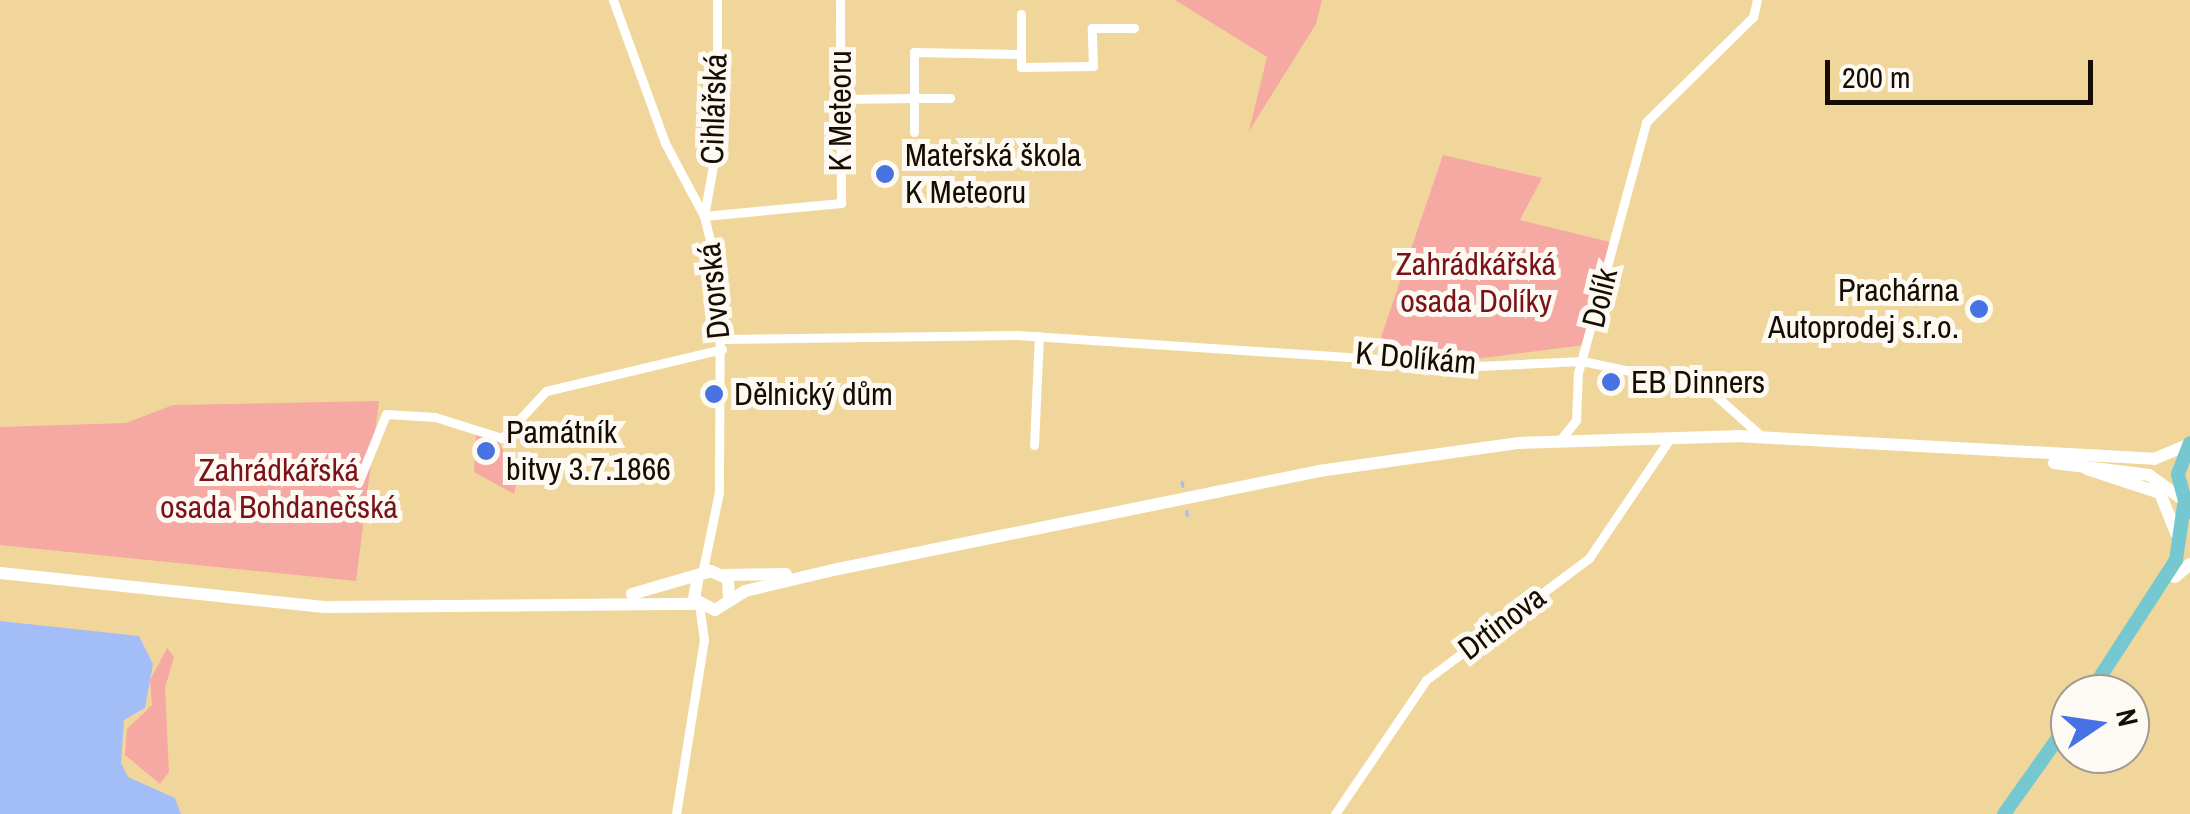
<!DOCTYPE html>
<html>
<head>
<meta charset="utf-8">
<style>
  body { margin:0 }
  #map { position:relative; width:2190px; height:814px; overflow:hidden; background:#f1d69c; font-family:"Archivo Narrow",sans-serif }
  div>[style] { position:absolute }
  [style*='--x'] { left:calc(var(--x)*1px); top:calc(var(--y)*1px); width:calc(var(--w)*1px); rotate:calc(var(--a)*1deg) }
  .green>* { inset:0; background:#f5a9a2 }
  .water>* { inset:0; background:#a3bef7 }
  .stream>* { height:2.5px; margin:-1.25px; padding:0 1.25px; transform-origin:1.25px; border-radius:1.25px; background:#a3bef7 }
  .minor>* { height:9px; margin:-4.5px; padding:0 4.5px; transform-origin:4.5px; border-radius:4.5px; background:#fff }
  .secondary>* { height:12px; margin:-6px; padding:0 6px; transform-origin:6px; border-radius:6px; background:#fff }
  .primary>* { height:14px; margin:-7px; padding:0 7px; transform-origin:7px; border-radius:7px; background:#76c8d0 }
  .dots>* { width:28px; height:28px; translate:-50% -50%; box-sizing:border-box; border:5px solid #fdfaf4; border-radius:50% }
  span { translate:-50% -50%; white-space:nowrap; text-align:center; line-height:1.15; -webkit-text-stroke:10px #fdfaf4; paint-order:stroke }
  .street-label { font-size:32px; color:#160c00 }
  .poi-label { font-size:32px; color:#160c00 }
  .left { translate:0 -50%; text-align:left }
  .right { translate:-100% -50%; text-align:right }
  .park-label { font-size:32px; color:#7b1217 }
  .north { position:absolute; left:2050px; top:674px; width:100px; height:100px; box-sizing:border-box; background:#fdfaf4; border:2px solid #a19b92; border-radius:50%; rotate:77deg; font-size:28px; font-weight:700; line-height:40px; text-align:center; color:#160c00 }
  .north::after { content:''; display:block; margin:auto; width:35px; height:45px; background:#4672e4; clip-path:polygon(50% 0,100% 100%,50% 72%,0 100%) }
  .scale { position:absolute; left:1825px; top:60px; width:268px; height:45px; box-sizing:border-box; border:5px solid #160c00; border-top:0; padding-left:12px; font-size:30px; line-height:35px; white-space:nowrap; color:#160c00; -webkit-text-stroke:8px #fdfaf4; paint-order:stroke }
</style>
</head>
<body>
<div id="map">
  <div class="green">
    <i style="clip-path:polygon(1175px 0,1322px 0,1316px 24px,1249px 131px,1267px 57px)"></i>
    <i style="clip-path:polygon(1443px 155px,1542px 178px,1520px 220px,1610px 242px,1584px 345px,1468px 360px,1378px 346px)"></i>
    <i style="clip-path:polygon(379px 401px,356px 581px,0 545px,0 427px,126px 423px,173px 405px)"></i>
    <i style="clip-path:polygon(476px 435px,498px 441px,518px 477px,514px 494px,474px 472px)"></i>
    <i style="clip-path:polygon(167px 648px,174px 657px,165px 688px,169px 772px,160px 784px,125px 755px,127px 729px,152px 705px,150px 680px)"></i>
  </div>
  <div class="water">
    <i style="clip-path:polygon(0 621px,139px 636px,153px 664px,145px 708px,124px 720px,121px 763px,128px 777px,175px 798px,181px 814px,0 814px)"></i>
  </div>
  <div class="stream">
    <i style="--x:1182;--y:482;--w:4;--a:76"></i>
    <i style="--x:1187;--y:511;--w:4;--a:90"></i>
  </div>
  <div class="minor">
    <i style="--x:613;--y:0;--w:152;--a:70"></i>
    <i style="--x:665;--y:143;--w:83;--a:61.9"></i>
    <i style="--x:704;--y:216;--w:66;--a:76"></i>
    <i style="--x:720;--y:280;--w:212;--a:90.3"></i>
    <i style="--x:719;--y:492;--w:84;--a:101.7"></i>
    <i style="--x:1021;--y:54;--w:13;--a:90"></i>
    <i style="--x:1021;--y:67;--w:72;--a:-0.8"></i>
    <i style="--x:1093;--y:66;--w:38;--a:-92"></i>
    <i style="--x:1092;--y:28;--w:42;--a:0"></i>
    <i style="--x:841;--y:99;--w:73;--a:-0.8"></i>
    <i style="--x:914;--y:98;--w:46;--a:-90"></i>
    <i style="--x:914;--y:52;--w:107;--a:1.1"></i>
    <i style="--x:1021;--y:54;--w:40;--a:-90"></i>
    <i style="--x:914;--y:132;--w:34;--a:-90"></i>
    <i style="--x:914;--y:98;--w:36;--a:0"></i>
    <i style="--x:704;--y:216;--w:138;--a:-5.4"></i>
    <i style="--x:841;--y:203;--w:203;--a:-90.3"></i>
    <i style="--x:704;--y:216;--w:74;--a:-79.9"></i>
    <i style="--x:717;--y:143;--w:143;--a:-90"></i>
    <i style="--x:722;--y:339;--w:295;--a:-0.8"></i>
    <i style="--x:1017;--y:335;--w:462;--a:3.8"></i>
    <i style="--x:1478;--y:366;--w:104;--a:-2.8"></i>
    <i style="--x:1582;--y:361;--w:127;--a:11.8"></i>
    <i style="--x:1706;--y:387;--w:71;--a:41.6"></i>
    <i style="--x:1560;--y:440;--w:26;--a:-51"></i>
    <i style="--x:1576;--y:420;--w:47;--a:-87.6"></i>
    <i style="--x:1578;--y:373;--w:260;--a:-74.8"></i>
    <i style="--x:1646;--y:122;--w:150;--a:-44.5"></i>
    <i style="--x:1753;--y:17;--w:17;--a:-77"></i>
    <i style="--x:1034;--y:445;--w:109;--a:-87.4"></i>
    <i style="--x:358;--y:483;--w:74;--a:-67.9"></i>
    <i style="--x:386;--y:414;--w:49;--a:3.5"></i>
    <i style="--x:435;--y:417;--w:70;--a:17.4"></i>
    <i style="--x:502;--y:438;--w:64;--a:-46.9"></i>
    <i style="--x:546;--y:391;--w:181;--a:-13.4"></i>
    <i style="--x:676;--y:814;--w:176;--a:-80.9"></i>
    <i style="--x:704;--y:640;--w:34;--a:-98"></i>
    <i style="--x:1335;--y:814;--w:162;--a:-55.8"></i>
    <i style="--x:1426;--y:680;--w:204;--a:-36.8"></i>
    <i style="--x:1589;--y:558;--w:146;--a:-55.9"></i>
  </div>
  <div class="secondary">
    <i style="--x:2054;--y:463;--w:96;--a:7.2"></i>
    <i style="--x:2149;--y:475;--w:39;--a:36"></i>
    <i style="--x:2087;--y:469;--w:77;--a:18.2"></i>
    <i style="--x:2160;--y:493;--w:43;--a:68.2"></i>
    <i style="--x:0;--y:573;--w:326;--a:6"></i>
    <i style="--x:324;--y:607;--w:373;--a:-0.5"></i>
    <i style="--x:724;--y:575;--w:62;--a:-0.9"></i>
    <i style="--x:698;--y:576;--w:23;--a:100"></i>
    <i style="--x:694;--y:599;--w:24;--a:28"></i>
    <i style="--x:715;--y:610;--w:36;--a:-32"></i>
    <i style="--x:745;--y:591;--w:90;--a:-13.4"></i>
    <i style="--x:833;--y:570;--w:496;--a:-11.5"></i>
    <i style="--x:1319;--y:471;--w:202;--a:-8"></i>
    <i style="--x:1519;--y:443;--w:217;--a:-1.8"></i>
    <i style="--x:1736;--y:436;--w:419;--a:3.1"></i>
    <i style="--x:2154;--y:459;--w:38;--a:-23"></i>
    <i style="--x:2175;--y:577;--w:20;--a:-41"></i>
    <i style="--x:632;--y:594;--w:82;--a:-16.2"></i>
    <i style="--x:711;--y:571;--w:19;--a:25"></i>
    <i style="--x:728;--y:579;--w:21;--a:87"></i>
  </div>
  <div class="primary">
    <i style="--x:2188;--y:512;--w:39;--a:-105"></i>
    <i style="--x:2178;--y:474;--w:33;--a:-69"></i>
    <i style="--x:2089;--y:694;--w:160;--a:-57"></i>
    <i style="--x:2176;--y:560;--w:56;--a:-81.7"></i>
    <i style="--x:2004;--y:814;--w:114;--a:-54.6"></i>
  </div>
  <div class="dots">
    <i style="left:885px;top:174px;background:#4672e4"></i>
    <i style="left:1979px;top:309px;background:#4672e4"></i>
    <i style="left:1611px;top:382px;background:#4672e4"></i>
    <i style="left:714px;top:394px;background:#4672e4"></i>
    <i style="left:486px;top:451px;background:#4672e4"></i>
  </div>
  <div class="street-label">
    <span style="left:714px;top:109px;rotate:-88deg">Cihlářská</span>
    <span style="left:840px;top:111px;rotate:-90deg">K Meteoru</span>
    <span style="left:714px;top:291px;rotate:-96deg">Dvorská</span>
    <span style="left:1600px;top:298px;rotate:-76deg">Dolík</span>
    <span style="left:1416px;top:358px;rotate:5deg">K Dolíkám</span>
    <span style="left:1502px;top:623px;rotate:-37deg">Drtinova</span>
  </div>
  <div class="poi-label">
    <span class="left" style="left:905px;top:174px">Mateřská škola<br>K Meteoru</span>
    <span class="right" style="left:1959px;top:309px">Prachárna<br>Autoprodej s.r.o.</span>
    <span class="left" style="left:1631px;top:382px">EB Dinners</span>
    <span class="left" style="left:734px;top:394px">Dělnický dům</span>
    <span class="left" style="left:506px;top:451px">Památník<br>bitvy 3.7.1866</span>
  </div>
  <div class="park-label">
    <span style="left:1476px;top:283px">Zahrádkářská<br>osada Dolíky</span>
    <span style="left:279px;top:489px">Zahrádkářská<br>osada Bohdanečská</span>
  </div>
  <div class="north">N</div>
  <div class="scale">200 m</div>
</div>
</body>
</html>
